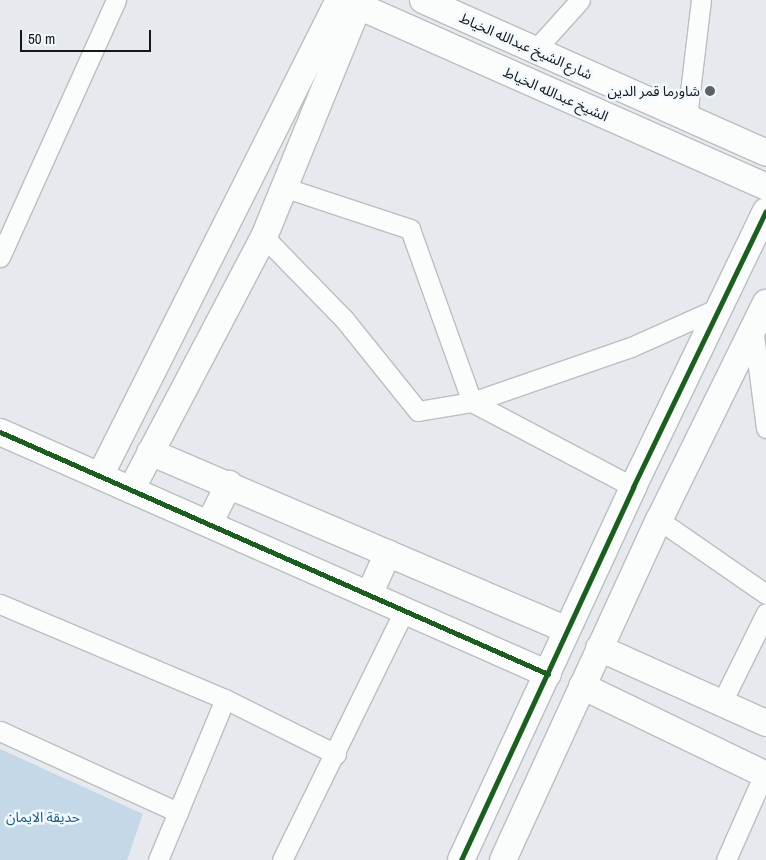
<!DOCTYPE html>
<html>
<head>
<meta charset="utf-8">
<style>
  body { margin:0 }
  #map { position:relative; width:766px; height:860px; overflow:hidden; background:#e6eaee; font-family:"Archivo Narrow","Noto Sans Arabic",sans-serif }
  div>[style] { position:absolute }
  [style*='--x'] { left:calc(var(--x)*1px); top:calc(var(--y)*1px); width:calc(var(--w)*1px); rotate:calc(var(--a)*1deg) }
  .green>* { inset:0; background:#c4d8e7 }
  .roads { filter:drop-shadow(1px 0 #bbbec1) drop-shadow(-1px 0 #bbbec1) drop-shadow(0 1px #bbbec1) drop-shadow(0 -1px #bbbec1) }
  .street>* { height:19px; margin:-9.5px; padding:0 9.5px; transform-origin:9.5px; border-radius:9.5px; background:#fbfcfc }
  .secondary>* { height:26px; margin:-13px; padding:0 13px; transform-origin:13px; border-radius:13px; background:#fbfcfc }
  .cycleway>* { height:5px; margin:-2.5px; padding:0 2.5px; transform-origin:2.5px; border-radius:2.5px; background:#1b5e20 }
  .dots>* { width:14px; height:14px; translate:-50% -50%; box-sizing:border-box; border:2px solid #f1f8fe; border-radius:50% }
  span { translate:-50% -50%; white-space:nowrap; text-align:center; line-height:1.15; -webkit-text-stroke:5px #f1f8fe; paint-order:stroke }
  .street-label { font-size:14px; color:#15181a }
  .poi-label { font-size:14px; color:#15181a }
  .right { translate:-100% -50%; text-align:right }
  .park-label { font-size:14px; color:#1e5c82 }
  .scale { position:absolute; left:20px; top:30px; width:131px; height:22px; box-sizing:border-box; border:2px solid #15181a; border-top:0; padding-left:6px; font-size:15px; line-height:18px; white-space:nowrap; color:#15181a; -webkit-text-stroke:4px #f1f8fe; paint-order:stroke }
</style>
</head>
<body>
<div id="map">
  <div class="green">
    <i style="clip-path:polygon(0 749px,143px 814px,127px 860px,0 860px)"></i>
  </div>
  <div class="roads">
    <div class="street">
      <i style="--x:535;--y:50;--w:67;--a:-48"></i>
      <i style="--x:687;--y:117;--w:118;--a:-83.2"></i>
      <i style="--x:286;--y:188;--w:131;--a:18.3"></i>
      <i style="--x:410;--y:229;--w:184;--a:70.3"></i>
      <i style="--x:472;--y:402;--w:182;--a:27.8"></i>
      <i style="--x:264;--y:237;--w:115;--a:45.7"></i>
      <i style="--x:344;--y:319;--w:118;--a:51.2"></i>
      <i style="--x:418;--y:411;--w:55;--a:-9.5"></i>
      <i style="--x:472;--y:402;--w:168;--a:-19.1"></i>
      <i style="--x:631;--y:347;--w:95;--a:-24.1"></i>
      <i style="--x:0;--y:257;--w:282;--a:-65.7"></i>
      <i style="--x:753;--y:328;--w:101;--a:82.6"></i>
      <i style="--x:659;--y:520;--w:130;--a:34.7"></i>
      <i style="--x:0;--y:604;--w:244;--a:22.9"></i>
      <i style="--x:225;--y:699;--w:124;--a:26.4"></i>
      <i style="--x:722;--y:702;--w:99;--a:-63.7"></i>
      <i style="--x:0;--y:731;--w:196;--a:24.5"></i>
      <i style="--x:158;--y:860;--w:174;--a:-67.4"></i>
      <i style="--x:282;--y:860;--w:277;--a:-63.9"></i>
      <i style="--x:726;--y:860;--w:94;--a:-66.2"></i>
    </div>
    <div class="secondary">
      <i style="--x:345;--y:0;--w:461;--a:23.9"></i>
      <i style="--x:423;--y:0;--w:376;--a:24"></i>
      <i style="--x:0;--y:432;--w:599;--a:23.83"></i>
      <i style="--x:150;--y:452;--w:453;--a:23.1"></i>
      <i style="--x:100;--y:476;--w:533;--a:-63.34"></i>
      <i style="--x:131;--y:490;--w:286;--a:-62.3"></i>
      <i style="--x:264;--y:237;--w:248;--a:-67.8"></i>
      <i style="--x:209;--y:524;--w:45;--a:-63.4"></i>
      <i style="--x:369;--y:595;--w:46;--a:-65.7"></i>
      <i style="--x:599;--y:648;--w:183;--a:24.2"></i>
      <i style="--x:582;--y:686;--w:204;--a:25.8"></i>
      <i style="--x:461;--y:860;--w:411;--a:-65.2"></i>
      <i style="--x:633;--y:487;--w:306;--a:-64.3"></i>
      <i style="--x:503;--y:860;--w:374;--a:-65.4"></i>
      <i style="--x:659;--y:520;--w:242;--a:-63.8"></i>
    </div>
  </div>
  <div class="cycleway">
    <i style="--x:0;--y:432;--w:599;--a:23.83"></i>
    <i style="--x:461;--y:860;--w:411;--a:-65.2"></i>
    <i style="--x:633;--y:487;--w:306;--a:-64.3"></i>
  </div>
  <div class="dots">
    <i style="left:710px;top:91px;background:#5e6264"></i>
  </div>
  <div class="street-label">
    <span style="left:526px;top:46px;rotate:24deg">شارع الشيخ عبدالله الخياط</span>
    <span style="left:556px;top:94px;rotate:24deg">الشيخ عبدالله الخياط</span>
  </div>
  <div class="poi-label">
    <span class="right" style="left:700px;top:91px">شاورما قمر الدين</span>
  </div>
  <div class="park-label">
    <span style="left:43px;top:817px">حديقة الايمان</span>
  </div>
  <div class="scale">50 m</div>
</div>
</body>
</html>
